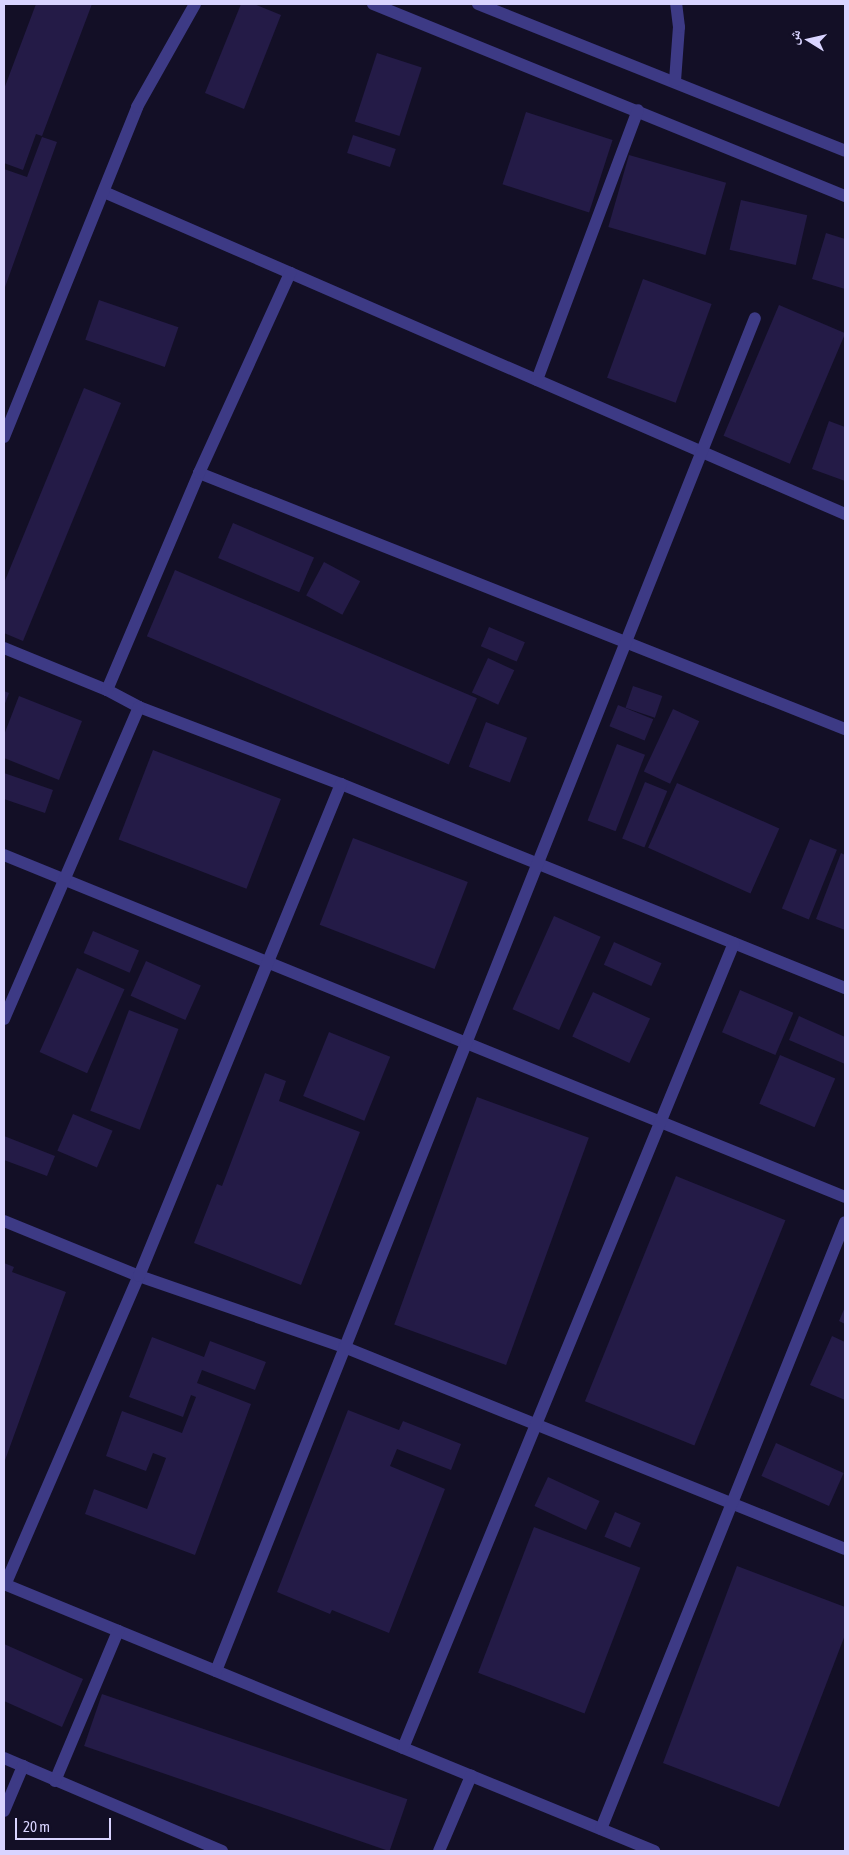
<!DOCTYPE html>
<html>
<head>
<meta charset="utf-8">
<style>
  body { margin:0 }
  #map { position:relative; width:849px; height:1855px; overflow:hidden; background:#130f26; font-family:"Asap Condensed","Noto Naskh Arabic",sans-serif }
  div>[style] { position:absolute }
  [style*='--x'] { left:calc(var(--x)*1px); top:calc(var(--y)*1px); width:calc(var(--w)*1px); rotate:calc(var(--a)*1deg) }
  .building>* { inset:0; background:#241b47; transform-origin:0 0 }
  .minor>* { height:12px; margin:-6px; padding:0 6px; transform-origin:6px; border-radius:6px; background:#3d3a85 }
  span { translate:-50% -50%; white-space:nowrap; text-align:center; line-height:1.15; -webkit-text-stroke:5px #130f26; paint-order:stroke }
  .frame { position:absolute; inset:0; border:5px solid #d9d4ff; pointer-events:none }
  .north { position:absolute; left:784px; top:15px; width:50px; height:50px; -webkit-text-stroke:4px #130f26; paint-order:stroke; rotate:280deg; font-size:14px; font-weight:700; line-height:20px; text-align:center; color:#d9d4ff }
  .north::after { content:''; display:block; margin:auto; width:18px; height:22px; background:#d9d4ff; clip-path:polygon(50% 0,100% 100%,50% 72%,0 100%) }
  .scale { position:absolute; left:15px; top:1818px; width:96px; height:22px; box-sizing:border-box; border:2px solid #d9d4ff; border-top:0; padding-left:6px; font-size:15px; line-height:18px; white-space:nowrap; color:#d9d4ff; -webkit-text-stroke:4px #130f26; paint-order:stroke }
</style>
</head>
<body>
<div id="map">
  <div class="building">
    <i style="clip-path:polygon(36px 4px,92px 4px,42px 136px,36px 134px,23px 170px,4px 163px,4px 89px)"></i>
    <i style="clip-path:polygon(241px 4px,254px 4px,281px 15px,244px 109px,205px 93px)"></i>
    <i style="left:377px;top:53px;width:47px;height:72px;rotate:18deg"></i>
    <i style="left:526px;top:112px;width:91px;height:76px;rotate:18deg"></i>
    <i style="left:353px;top:135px;width:45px;height:19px;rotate:18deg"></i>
    <i style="clip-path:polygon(42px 137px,57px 142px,4px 290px,4px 169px,27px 177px)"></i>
    <i style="left:629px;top:155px;width:101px;height:75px;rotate:16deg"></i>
    <i style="left:741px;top:200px;width:68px;height:51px;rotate:13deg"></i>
    <i style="clip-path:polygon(826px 233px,845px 239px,845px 289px,812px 279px)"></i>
    <i style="left:643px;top:279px;width:73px;height:105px;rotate:20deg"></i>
    <i style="left:99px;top:300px;width:84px;height:42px;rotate:19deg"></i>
    <i style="left:779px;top:305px;width:72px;height:142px;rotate:23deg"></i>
    <i style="clip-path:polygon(84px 388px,121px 403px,23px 641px,4px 633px,4px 583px)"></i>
    <i style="clip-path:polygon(829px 421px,845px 427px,845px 481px,812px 469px)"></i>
    <i style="left:233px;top:523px;width:88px;height:38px;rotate:23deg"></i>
    <i style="left:324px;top:562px;width:41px;height:38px;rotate:28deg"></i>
    <i style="left:175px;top:570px;width:328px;height:72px;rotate:23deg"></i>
    <i style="left:489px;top:627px;width:39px;height:21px;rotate:23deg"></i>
    <i style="left:488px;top:658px;width:29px;height:38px;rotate:25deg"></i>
    <i style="left:633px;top:686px;width:31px;height:23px;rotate:19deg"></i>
    <i style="clip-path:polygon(4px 691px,9px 693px,4px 706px)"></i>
    <i style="clip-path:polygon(19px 696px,82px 721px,59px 780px,4px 758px,4px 735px)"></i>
    <i style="left:618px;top:705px;width:38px;height:23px;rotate:22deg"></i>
    <i style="left:673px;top:709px;width:29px;height:69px;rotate:25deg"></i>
    <i style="left:486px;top:722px;width:44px;height:48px;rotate:21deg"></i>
    <i style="left:617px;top:744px;width:30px;height:82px;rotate:21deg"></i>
    <i style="left:153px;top:750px;width:137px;height:96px;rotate:21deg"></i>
    <i style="clip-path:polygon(4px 773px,53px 790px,45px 813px,4px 799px)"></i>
    <i style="left:645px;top:782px;width:24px;height:61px;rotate:22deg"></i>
    <i style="left:677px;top:783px;width:112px;height:71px;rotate:24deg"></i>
    <i style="left:353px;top:838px;width:123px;height:93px;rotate:21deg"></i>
    <i style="left:810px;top:839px;width:29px;height:75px;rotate:22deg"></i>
    <i style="clip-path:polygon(841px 853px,845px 855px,845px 930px,816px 919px)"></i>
    <i style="left:554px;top:916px;width:51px;height:102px;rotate:24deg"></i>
    <i style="left:93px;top:931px;width:50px;height:24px;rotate:23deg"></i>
    <i style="left:614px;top:942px;width:52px;height:25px;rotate:24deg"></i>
    <i style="left:146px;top:961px;width:60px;height:38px;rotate:24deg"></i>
    <i style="left:77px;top:968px;width:52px;height:92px;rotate:24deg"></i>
    <i style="left:740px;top:990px;width:58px;height:46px;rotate:23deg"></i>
    <i style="left:593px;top:992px;width:63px;height:49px;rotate:25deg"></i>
    <i style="left:129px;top:1010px;width:53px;height:108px;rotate:21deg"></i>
    <i style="clip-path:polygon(799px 1016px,845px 1037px,845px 1064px,789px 1040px)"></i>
    <i style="left:329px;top:1032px;width:66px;height:69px;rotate:22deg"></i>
    <i style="left:780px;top:1055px;width:60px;height:53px;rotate:23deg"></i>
    <i style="clip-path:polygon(265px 1073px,286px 1081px,279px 1101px,360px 1132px,301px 1285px,194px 1243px,217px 1184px,222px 1186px)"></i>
    <i style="left:477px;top:1097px;width:119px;height:242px;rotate:20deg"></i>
    <i style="left:73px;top:1114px;width:43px;height:40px;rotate:23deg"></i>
    <i style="clip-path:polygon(4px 1136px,55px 1156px,47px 1176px,4px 1160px)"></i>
    <i style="left:676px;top:1176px;width:118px;height:243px;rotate:22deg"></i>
    <i style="clip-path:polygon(4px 1263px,14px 1267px,12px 1272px,66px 1292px,4px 1463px)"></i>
    <i style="clip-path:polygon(845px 1307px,845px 1324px,839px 1321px)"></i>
    <i style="clip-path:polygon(832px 1336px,845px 1342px,845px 1400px,810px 1385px)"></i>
    <i style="clip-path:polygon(152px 1337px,204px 1357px,210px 1341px,266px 1362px,255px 1390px,202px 1370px,197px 1383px,251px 1404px,195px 1555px,85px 1514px,94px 1489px,147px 1509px,166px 1458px,153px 1453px,146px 1471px,106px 1456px,122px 1411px,182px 1433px,196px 1397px,191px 1395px,183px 1417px,129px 1397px)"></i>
    <i style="clip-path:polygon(348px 1410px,399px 1430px,403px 1421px,461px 1444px,451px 1470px,397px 1449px,390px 1466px,445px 1489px,389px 1633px,332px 1610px,330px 1614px,277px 1592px)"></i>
    <i style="left:776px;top:1443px;width:74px;height:36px;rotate:24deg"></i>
    <i style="left:548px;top:1477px;width:57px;height:32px;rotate:25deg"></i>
    <i style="left:615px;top:1512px;width:28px;height:27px;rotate:23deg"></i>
    <i style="left:534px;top:1527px;width:114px;height:156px;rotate:21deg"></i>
    <i style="clip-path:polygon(737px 1566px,845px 1607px,845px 1635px,779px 1807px,663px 1763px)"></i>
    <i style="clip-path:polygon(4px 1644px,83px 1679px,62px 1727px,4px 1701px)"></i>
    <i style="left:102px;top:1694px;width:323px;height:55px;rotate:19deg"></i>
  </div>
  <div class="minor">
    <i style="--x:373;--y:4;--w:510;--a:22.14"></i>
    <i style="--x:478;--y:4;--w:395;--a:21.8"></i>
    <i style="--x:675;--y:81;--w:54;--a:-85.8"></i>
    <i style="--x:679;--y:27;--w:23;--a:-97"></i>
    <i style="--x:104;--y:192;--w:808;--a:23.49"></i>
    <i style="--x:537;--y:380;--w:288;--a:-69.5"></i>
    <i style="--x:4;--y:437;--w:356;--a:-68"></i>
    <i style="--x:137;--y:107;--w:118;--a:-60.6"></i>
    <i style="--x:199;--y:473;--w:695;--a:21.62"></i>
    <i style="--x:4;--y:648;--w:111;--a:22.2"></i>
    <i style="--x:107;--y:690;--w:36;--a:28"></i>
    <i style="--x:139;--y:707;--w:216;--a:20.9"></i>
    <i style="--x:341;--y:784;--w:544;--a:22.04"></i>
    <i style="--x:107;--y:690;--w:236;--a:-67"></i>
    <i style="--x:199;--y:473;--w:220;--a:-65.5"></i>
    <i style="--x:4;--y:855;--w:908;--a:22.13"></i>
    <i style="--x:4;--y:1019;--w:340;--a:-66.6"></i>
    <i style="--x:4;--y:1221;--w:146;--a:22.2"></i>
    <i style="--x:139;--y:1276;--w:217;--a:19.1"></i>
    <i style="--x:344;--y:1347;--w:540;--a:21.96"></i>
    <i style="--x:4;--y:1584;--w:703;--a:22.33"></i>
    <i style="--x:5;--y:1585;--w:337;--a:-66.6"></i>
    <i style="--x:139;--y:1276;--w:532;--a:-67.68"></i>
    <i style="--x:216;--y:1671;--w:1456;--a:-68.28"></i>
    <i style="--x:403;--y:1748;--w:870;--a:-67.65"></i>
    <i style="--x:4;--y:1758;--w:237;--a:23.1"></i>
    <i style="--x:55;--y:1781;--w:163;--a:-67.2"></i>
    <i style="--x:4;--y:1811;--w:49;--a:-67.1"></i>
    <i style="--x:601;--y:1829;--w:654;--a:-68.1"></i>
    <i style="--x:439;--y:1851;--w:82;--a:-66.9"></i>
  </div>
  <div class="frame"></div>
  <div class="north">ش</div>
  <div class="scale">20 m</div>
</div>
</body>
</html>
